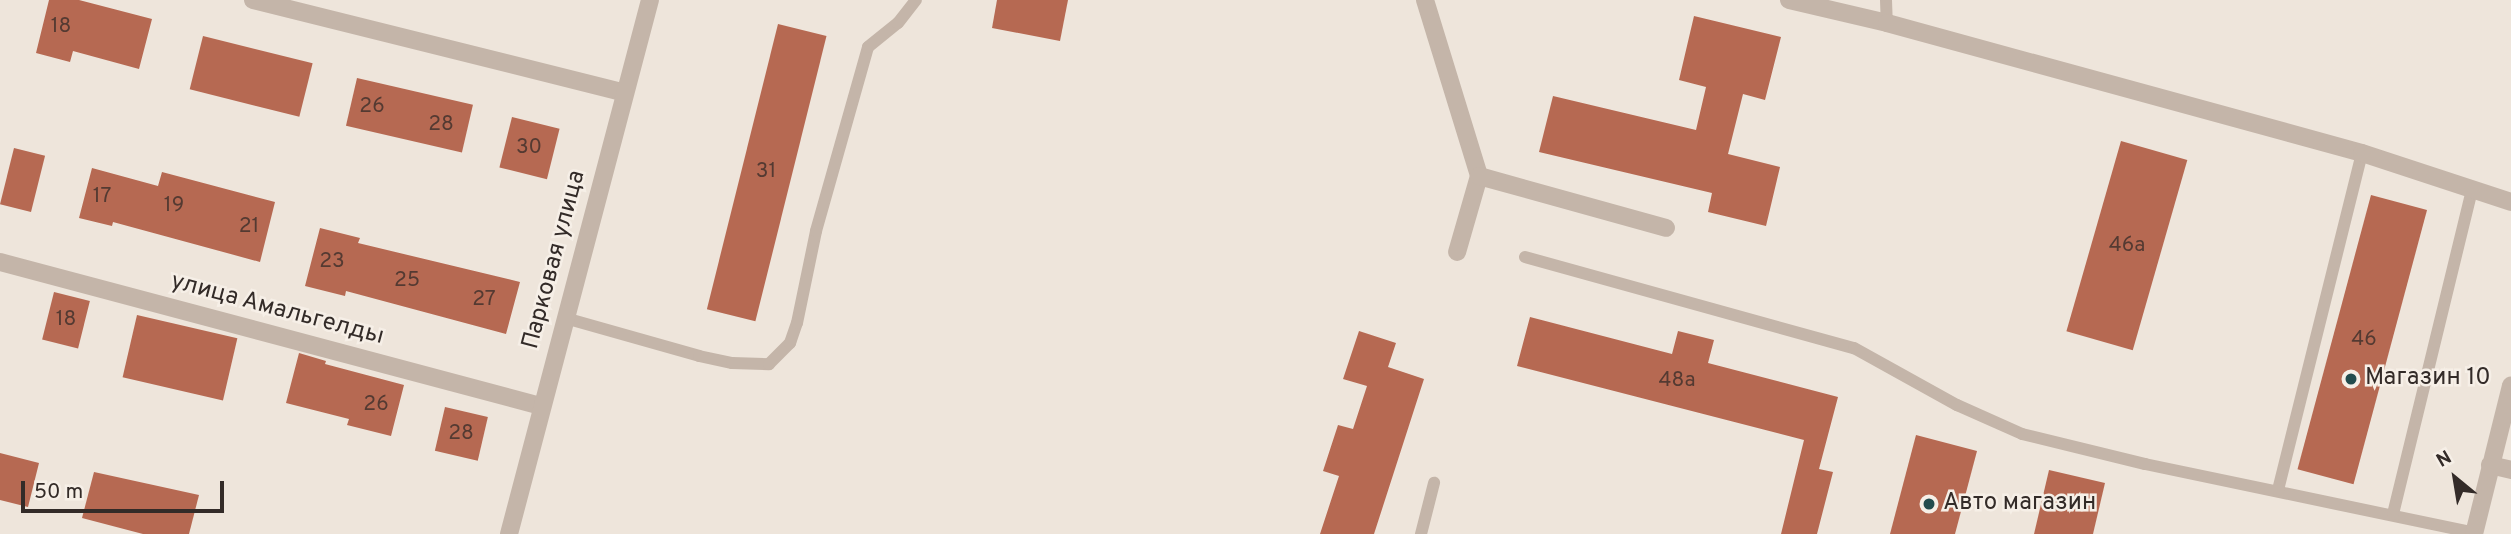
<!DOCTYPE html>
<html>
<head>
<meta charset="utf-8">
<style>
  body { margin:0 }
  #map { position:relative; width:2511px; height:534px; overflow:hidden; background:#eee5db; font-family:Overpass,sans-serif }
  div>[style] { position:absolute }
  [style*='--x'] { left:calc(var(--x)*1px); top:calc(var(--y)*1px); width:calc(var(--w)*1px); rotate:calc(var(--a)*1deg) }
  .building>* { inset:0; background:#b66952; transform-origin:0 0 }
  .service>* { height:12px; margin:-6px; padding:0 6px; transform-origin:6px; border-radius:6px; background:#c4b5a9 }
  .minor>* { height:18px; margin:-9px; padding:0 9px; transform-origin:9px; border-radius:9px; background:#c4b5a9 }
  .dots>* { width:19px; height:19px; translate:-50% -50%; box-sizing:border-box; border:4px solid #f6efe7; border-radius:50% }
  span { translate:-50% -50%; white-space:nowrap; text-align:center; line-height:1.15; -webkit-text-stroke:5px #f6efe7; paint-order:stroke }
  .number-label { font-size:21px; color:#543a32 }
  .number-label span { -webkit-text-stroke-width:0 }
  .street-label { font-size:24px; color:#332b28 }
  .poi-label { font-size:24px; color:#332b28 }
  .left { translate:0 -50%; text-align:left }
  .north { position:absolute; left:2420px; top:443px; width:70px; height:70px; -webkit-text-stroke:5px #f6efe7; paint-order:stroke; rotate:330deg; font-size:19px; font-weight:700; line-height:28px; text-align:center; color:#332b28 }
  .north::after { content:''; display:block; margin:auto; width:24px; height:32px; background:#332b28; clip-path:polygon(50% 0,100% 100%,50% 72%,0 100%) }
  .scale { position:absolute; left:21px; top:481px; width:203px; height:32px; box-sizing:border-box; border:4px solid #332b28; border-top:0; padding-left:9px; font-size:21px; line-height:24px; white-space:nowrap; color:#332b28; -webkit-text-stroke:5px #f6efe7; paint-order:stroke }
</style>
</head>
<body>
<div id="map">
  <div class="building">
    <i style="clip-path:polygon(49px 0,79px 0,152px 19px,139px 69px,73px 51px,70px 62px,36px 53px)"></i>
    <i style="clip-path:polygon(997px 0,1068px 0,1060px 41px,992px 28px)"></i>
    <i style="clip-path:polygon(1694px 16px,1781px 37px,1765px 100px,1743px 94px,1728px 154px,1780px 167px,1766px 226px,1708px 212px,1712px 193px,1539px 152px,1553px 96px,1696px 130px,1706px 87px,1679px 80px)"></i>
    <i style="left:778px;top:24px;width:50px;height:294px;rotate:14deg"></i>
    <i style="left:203px;top:36px;width:113px;height:55px;rotate:14deg"></i>
    <i style="left:357px;top:78px;width:119px;height:49px;rotate:13deg"></i>
    <i style="left:512px;top:117px;width:49px;height:52px;rotate:14deg"></i>
    <i style="left:2121px;top:141px;width:69px;height:198px;rotate:16deg"></i>
    <i style="left:14px;top:148px;width:32px;height:58px;rotate:14deg"></i>
    <i style="clip-path:polygon(92px 168px,158px 186px,162px 172px,275px 202px,260px 262px,113px 222px,112px 226px,79px 218px)"></i>
    <i style="left:2371px;top:195px;width:58px;height:284px;rotate:15deg"></i>
    <i style="clip-path:polygon(320px 228px,360px 238px,358px 243px,520px 282px,506px 334px,346px 291px,345px 296px,305px 286px)"></i>
    <i style="left:54px;top:292px;width:37px;height:49px;rotate:14deg"></i>
    <i style="left:137px;top:315px;width:103px;height:64px;rotate:13deg"></i>
    <i style="clip-path:polygon(1530px 317px,1672px 354px,1678px 331px,1714px 340px,1708px 363px,1838px 397px,1819px 469px,1833px 472px,1817px 534px,1781px 534px,1804px 440px,1517px 366px)"></i>
    <i style="clip-path:polygon(1359px 331px,1396px 343px,1388px 367px,1424px 379px,1374px 534px,1320px 534px,1339px 476px,1323px 471px,1338px 425px,1353px 429px,1367px 386px,1343px 379px)"></i>
    <i style="clip-path:polygon(299px 353px,326px 361px,325px 364px,404px 385px,391px 436px,347px 425px,349px 419px,286px 403px)"></i>
    <i style="left:445px;top:407px;width:44px;height:45px;rotate:13deg"></i>
    <i style="clip-path:polygon(1916px 435px,1977px 451px,1955px 534px,1890px 534px)"></i>
    <i style="clip-path:polygon(0 453px,39px 463px,28px 507px,0 500px)"></i>
    <i style="clip-path:polygon(2049px 470px,2105px 483px,2093px 534px,2034px 534px)"></i>
    <i style="clip-path:polygon(94px 472px,199px 495px,189px 534px,143px 534px,82px 518px)"></i>
  </div>
  <div class="service">
    <i style="--x:1886;--y:0;--w:23;--a:88"></i>
    <i style="--x:1525;--y:257;--w:341;--a:15.5"></i>
    <i style="--x:1854;--y:348;--w:118;--a:29"></i>
    <i style="--x:1957;--y:405;--w:71;--a:24"></i>
    <i style="--x:2022;--y:434;--w:127;--a:13.7"></i>
    <i style="--x:2145;--y:464;--w:336;--a:11.8"></i>
    <i style="--x:565;--y:318;--w:139;--a:15.8"></i>
    <i style="--x:699;--y:356;--w:34;--a:12"></i>
    <i style="--x:732;--y:363;--w:37;--a:2"></i>
    <i style="--x:769;--y:364;--w:30;--a:-45"></i>
    <i style="--x:790;--y:343;--w:21;--a:-71"></i>
    <i style="--x:797;--y:323;--w:94;--a:-78.3"></i>
    <i style="--x:816;--y:231;--w:191;--a:-74.2"></i>
    <i style="--x:868;--y:47;--w:38;--a:-39"></i>
    <i style="--x:898;--y:23;--w:29;--a:-52"></i>
    <i style="--x:2278;--y:490;--w:347;--a:-76"></i>
    <i style="--x:2393;--y:514;--w:333;--a:-76.3"></i>
    <i style="--x:1421;--y:534;--w:53;--a:-75.7"></i>
  </div>
  <div class="minor">
    <i style="--x:253;--y:0;--w:383;--a:14"></i>
    <i style="--x:1425;--y:0;--w:184;--a:72.9"></i>
    <i style="--x:1479;--y:176;--w:79;--a:106.1"></i>
    <i style="--x:1789;--y:0;--w:101;--a:13.2"></i>
    <i style="--x:1887;--y:23;--w:492;--a:15.3"></i>
    <i style="--x:2362;--y:153;--w:157;--a:18.2"></i>
    <i style="--x:1479;--y:176;--w:194;--a:15.5"></i>
    <i style="--x:0;--y:262;--w:560;--a:14.91"></i>
    <i style="--x:2490;--y:465;--w:22;--a:13"></i>
    <i style="--x:509;--y:534;--w:552;--a:-75.21"></i>
    <i style="--x:2474;--y:534;--w:153;--a:-76"></i>
  </div>
  <div class="dots">
    <i style="left:2351px;top:379px;background:#234c4e"></i>
    <i style="left:1929px;top:504px;background:#234c4e"></i>
  </div>
  <div class="number-label">
    <span style="left:61px;top:27px">18</span>
    <span style="left:372px;top:107px">26</span>
    <span style="left:441px;top:125px">28</span>
    <span style="left:529px;top:148px">30</span>
    <span style="left:766px;top:172px">31</span>
    <span style="left:102px;top:197px">17</span>
    <span style="left:174px;top:206px">19</span>
    <span style="left:249px;top:227px">21</span>
    <span style="left:2127px;top:246px">46а</span>
    <span style="left:332px;top:262px">23</span>
    <span style="left:407px;top:281px">25</span>
    <span style="left:484px;top:300px">27</span>
    <span style="left:66px;top:320px">18</span>
    <span style="left:2364px;top:340px">46</span>
    <span style="left:1677px;top:381px">48а</span>
    <span style="left:376px;top:405px">26</span>
    <span style="left:461px;top:434px">28</span>
  </div>
  <div class="street-label">
    <span style="left:555px;top:260px;rotate:-75deg">Парковая улица</span>
    <span style="left:277px;top:310px;rotate:15deg">улица Амальгелды</span>
  </div>
  <div class="poi-label">
    <span class="left" style="left:2365px;top:379px">Магазин 10</span>
    <span class="left" style="left:1943px;top:504px">Авто магазин</span>
  </div>
  <div class="north">N</div>
  <div class="scale">50 m</div>
</div>
</body>
</html>
